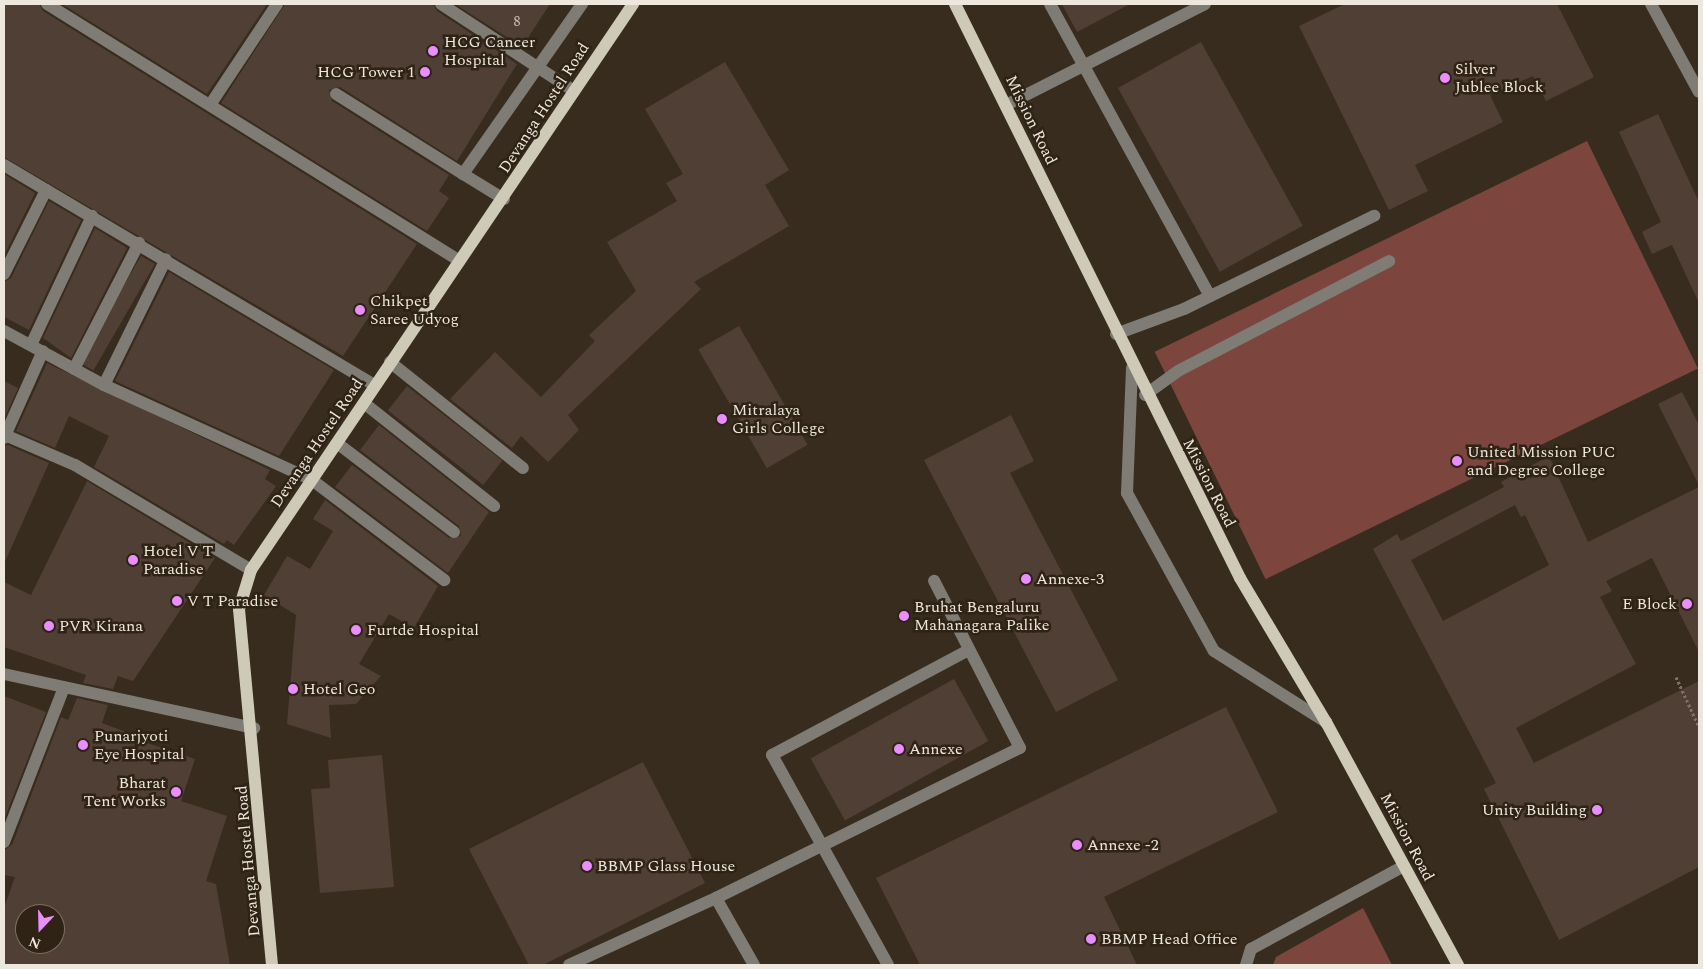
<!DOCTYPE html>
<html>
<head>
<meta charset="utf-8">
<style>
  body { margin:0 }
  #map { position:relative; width:1703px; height:969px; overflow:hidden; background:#382c1e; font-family:Spectral,serif }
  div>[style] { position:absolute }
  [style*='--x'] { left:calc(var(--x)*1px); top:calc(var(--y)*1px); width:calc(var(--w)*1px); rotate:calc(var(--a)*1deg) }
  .green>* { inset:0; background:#7c463f; transform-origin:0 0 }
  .building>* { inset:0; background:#503f35; transform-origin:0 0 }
  .path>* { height:3px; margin-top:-1.5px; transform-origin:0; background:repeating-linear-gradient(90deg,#7d7366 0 2.5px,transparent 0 5px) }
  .minor>* { height:12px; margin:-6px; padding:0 6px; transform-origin:6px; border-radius:6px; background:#7e7c74 }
  .major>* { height:12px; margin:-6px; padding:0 6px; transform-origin:6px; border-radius:6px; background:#cfcab8 }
  .dots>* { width:14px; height:14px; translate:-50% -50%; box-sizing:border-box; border:2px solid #2e2314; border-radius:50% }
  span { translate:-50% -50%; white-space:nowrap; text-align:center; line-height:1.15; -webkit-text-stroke:5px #2e2314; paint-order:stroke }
  .number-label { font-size:14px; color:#c6bdb3 }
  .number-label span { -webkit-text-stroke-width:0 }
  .poi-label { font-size:16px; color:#eee7dd }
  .left { translate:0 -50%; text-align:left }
  .right { translate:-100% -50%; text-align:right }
  .street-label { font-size:16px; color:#eee7dd }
  .frame { position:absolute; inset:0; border:5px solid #eee7dd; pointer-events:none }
  .north { position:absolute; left:15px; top:904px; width:50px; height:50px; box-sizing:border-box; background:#2e2314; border:1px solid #7b7164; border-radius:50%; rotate:201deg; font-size:14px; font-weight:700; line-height:20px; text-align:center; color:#eee7dd }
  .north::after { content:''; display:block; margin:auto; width:18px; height:22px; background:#e88eff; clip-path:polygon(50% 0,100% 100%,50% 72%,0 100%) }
</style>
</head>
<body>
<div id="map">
  <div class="green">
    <i style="left:1587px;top:141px;width:253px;height:481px;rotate:64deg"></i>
    <i style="clip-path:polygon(1363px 908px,1392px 965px,1273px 965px,1276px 957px)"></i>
  </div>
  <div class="building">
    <i style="clip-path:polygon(4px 4px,39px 4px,43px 11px,417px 244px,343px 356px,4px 157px)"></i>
    <i style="clip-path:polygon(62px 4px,267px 4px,207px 94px)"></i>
    <i style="clip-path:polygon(285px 4px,433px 4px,437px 11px,517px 64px,457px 161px,340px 87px,329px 90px,332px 101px,449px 175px,439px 191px,449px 198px,427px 231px,221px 103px)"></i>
    <i style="clip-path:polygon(455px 4px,550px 4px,522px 47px)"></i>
    <i style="clip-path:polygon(1062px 4px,1130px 4px,1077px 32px)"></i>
    <i style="clip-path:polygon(1345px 4px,1557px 4px,1594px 77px,1546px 101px,1533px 76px,1490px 95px,1503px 122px,1415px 165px,1428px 191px,1389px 210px,1299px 26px)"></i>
    <i style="left:1201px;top:42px;width:210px;height:95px;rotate:61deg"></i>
    <i style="clip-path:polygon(725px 62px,789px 170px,765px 185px,789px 226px,694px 282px,701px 289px,568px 415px,579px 430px,548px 462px,521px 436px,512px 448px,450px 399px,495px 352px,541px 397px,595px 341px,589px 335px,636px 291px,607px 242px,677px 201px,666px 183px,683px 174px,645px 109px)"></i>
    <i style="clip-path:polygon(1658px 114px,1699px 202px,1699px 303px,1672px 245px,1652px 254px,1642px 232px,1661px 222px,1619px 132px)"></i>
    <i style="clip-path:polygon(4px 174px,35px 193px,4px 256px)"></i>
    <i style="clip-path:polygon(49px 201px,81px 220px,29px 330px,4px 317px,4px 282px,11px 278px)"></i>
    <i style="clip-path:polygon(95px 228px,127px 248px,71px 358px,43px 338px)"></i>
    <i style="left:141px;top:256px;width:16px;height:123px;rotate:30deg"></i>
    <i style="clip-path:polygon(169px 272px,334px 370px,279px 456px,115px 381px)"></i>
    <i style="left:739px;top:326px;width:137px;height:47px;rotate:60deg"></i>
    <i style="clip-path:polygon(47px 363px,270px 470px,265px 479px,276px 486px,234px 545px,227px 540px,224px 544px,94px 467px,109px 436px,69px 416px,55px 448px,16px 431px)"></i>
    <i style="clip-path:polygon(4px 381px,18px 388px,4px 419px)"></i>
    <i style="left:407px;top:386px;width:121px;height:31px;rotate:38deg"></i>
    <i style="clip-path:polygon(1682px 392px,1699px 425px,1699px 485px,1658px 404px)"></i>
    <i style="clip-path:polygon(1011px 415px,1034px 461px,1010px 473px,1118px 680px,1056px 712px,924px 460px)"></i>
    <i style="clip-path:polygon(379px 425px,489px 512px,448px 573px,335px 487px,352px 465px,449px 538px,461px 536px,459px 526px,360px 450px)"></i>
    <i style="clip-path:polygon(8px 445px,49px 463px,4px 564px,4px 446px)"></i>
    <i style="clip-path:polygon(evenodd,1549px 456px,1588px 542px,1699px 487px,1699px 652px,1652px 558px,1606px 581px,1612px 591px,1600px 597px,1636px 664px,1516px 728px,1534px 763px,1699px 681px,1699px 867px,1559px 940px,1484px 789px,1496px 783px,1373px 549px,1397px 534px,1401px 541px,1504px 487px,1501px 482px,1549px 456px,1515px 505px,1521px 517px,1525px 515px,1549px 565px,1443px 621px,1411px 560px,1515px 505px)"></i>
    <i style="clip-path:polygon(87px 481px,215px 558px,133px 681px,118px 676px,113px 689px,83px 683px,86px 675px,4px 647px,4px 582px,31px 595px)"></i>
    <i style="clip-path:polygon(325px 500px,438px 586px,414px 628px,389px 614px,359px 664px,381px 676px,356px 704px,329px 705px,331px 738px,287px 724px,296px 615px,264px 595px,287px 556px,310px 569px,333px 531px,313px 519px)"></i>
    <i style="left:954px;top:679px;width:71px;height:164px;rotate:61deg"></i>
    <i style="clip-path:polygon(4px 696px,46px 712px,4px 820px)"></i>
    <i style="clip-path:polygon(evenodd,77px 698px,108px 705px,102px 723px,131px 734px,129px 737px,195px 759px,181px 801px,227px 816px,206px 881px,216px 884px,230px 965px,4px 965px,4px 908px,15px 877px,4px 875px,4px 850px,12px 845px,61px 717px,68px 720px,77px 698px,25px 914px,55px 914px,55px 944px,25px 944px,25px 914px)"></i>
    <i style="clip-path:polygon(1226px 707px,1278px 812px,1104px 897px,1137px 965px,920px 965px,876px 878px)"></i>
    <i style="clip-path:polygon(382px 755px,394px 887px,320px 893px,311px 789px,330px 788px,328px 760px)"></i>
    <i style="clip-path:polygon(643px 762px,705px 883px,543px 965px,529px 965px,469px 849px)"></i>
  </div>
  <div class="path">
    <i style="--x:1676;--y:677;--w:55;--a:65.3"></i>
  </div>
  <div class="minor">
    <i style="--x:47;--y:4;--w:486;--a:31.9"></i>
    <i style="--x:441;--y:4;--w:159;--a:33.2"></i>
    <i style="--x:1050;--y:4;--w:333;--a:61.3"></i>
    <i style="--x:1651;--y:4;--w:100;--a:61.4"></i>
    <i style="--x:336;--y:94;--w:150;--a:32.2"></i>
    <i style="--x:463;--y:174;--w:208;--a:-55"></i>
    <i style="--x:210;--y:105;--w:121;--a:-56.4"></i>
    <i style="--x:1006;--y:105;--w:223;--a:-26.9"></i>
    <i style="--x:4;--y:165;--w:431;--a:30.7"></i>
    <i style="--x:463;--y:174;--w:48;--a:31.4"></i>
    <i style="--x:4;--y:274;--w:94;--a:-63.4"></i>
    <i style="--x:4;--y:331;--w:114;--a:28.4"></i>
    <i style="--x:104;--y:385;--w:229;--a:24.5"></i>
    <i style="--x:312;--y:480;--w:166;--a:37.1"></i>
    <i style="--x:1116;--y:334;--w:72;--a:-20.2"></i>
    <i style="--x:1184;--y:309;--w:212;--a:-26.1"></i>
    <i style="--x:31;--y:345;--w:143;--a:-64.7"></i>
    <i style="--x:390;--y:362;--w:170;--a:38.6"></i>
    <i style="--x:1132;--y:368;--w:125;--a:92.3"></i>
    <i style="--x:1127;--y:493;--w:180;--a:61.2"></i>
    <i style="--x:1214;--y:651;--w:133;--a:32.4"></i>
    <i style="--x:74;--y:369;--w:142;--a:-62.7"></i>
    <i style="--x:104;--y:385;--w:140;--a:-63.8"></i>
    <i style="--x:1145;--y:395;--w:41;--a:-36"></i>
    <i style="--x:1178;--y:371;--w:238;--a:-27.5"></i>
    <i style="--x:364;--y:403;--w:166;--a:38.4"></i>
    <i style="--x:5;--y:435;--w:76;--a:23.2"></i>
    <i style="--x:75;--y:465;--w:205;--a:30.8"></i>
    <i style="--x:4;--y:438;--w:95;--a:-65.9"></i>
    <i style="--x:337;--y:443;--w:147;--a:37.3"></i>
    <i style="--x:4;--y:674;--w:256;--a:12.2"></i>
    <i style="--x:4;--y:842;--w:166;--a:-68.8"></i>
    <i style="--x:569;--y:965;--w:162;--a:-24.5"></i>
    <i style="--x:754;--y:965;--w:77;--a:-119.6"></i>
    <i style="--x:716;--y:898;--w:339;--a:-26.3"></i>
    <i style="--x:1020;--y:748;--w:188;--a:-117.2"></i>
    <i style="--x:888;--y:965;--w:240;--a:-118.9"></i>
    <i style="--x:772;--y:755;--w:223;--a:-28.1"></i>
    <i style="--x:1246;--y:965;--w:17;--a:-73"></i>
    <i style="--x:1251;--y:949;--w:174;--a:-28.5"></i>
  </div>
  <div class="major">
    <i style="--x:955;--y:4;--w:641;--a:63.59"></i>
    <i style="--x:1240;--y:578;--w:168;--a:59.2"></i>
    <i style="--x:1326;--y:722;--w:277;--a:61.5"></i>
    <i style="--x:272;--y:965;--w:358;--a:-95.3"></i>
    <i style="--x:239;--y:609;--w:41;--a:-72.9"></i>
    <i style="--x:251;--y:570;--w:683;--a:-55.98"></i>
  </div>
  <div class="dots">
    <i style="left:433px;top:51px;background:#e88eff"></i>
    <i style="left:425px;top:72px;background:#e88eff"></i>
    <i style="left:1445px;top:78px;background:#e88eff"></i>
    <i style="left:360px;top:310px;background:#e88eff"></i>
    <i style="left:722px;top:419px;background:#e88eff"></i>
    <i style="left:1457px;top:461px;background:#e88eff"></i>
    <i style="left:133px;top:560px;background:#e88eff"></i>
    <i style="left:1026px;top:579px;background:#e88eff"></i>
    <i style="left:177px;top:601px;background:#e88eff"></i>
    <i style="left:1687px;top:604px;background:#e88eff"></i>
    <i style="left:904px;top:616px;background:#e88eff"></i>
    <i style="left:49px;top:626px;background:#e88eff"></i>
    <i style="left:356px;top:630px;background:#e88eff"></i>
    <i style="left:293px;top:689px;background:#e88eff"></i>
    <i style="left:83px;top:745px;background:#e88eff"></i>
    <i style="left:899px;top:749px;background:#e88eff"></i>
    <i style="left:176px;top:792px;background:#e88eff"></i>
    <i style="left:1597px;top:810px;background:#e88eff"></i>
    <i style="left:1077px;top:845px;background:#e88eff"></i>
    <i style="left:587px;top:866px;background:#e88eff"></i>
    <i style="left:1091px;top:939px;background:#e88eff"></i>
  </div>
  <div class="number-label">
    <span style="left:517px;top:22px">8</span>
  </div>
  <div class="poi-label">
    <span class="left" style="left:444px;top:51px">HCG Cancer<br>Hospital</span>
    <span class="left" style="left:1455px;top:78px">Silver<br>Jublee Block</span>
    <span class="right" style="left:415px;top:72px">HCG Tower 1</span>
    <span class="left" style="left:370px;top:310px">Chikpet<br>Saree Udyog</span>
    <span class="left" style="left:732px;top:419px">Mitralaya<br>Girls College</span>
    <span class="left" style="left:1467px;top:461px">United Mission PUC<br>and Degree College</span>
    <span class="left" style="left:143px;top:560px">Hotel V T<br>Paradise</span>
    <span class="left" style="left:1036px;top:579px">Annexe-3</span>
    <span class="left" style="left:187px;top:601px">V T Paradise</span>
    <span class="right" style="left:1677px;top:604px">E Block</span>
    <span class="left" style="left:914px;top:616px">Bruhat Bengaluru<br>Mahanagara Palike</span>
    <span class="left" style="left:59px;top:626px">PVR Kirana</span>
    <span class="left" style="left:367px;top:630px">Furtde Hospital</span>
    <span class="left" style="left:303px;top:689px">Hotel Geo</span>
    <span class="left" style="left:94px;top:745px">Punarjyoti<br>Eye Hospital</span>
    <span class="left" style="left:909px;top:749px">Annexe</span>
    <span class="right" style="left:166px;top:792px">Bharat<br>Tent Works</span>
    <span class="right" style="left:1587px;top:810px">Unity Building</span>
    <span class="left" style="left:1087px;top:845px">Annexe -2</span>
    <span class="left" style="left:597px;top:866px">BBMP Glass House</span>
    <span class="left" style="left:1101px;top:939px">BBMP Head Office</span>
  </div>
  <div class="street-label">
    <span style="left:544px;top:108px;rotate:-57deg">Devanga Hostel Road</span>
    <span style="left:1031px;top:120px;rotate:64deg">Mission Road</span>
    <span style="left:317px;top:443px;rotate:-56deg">Devanga Hostel Road</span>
    <span style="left:1209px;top:483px;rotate:63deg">Mission Road</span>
    <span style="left:1407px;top:837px;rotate:62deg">Mission Road</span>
    <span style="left:248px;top:861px;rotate:-95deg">Devanga Hostel Road</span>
  </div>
  <div class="frame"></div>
  <div class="north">N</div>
</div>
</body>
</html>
